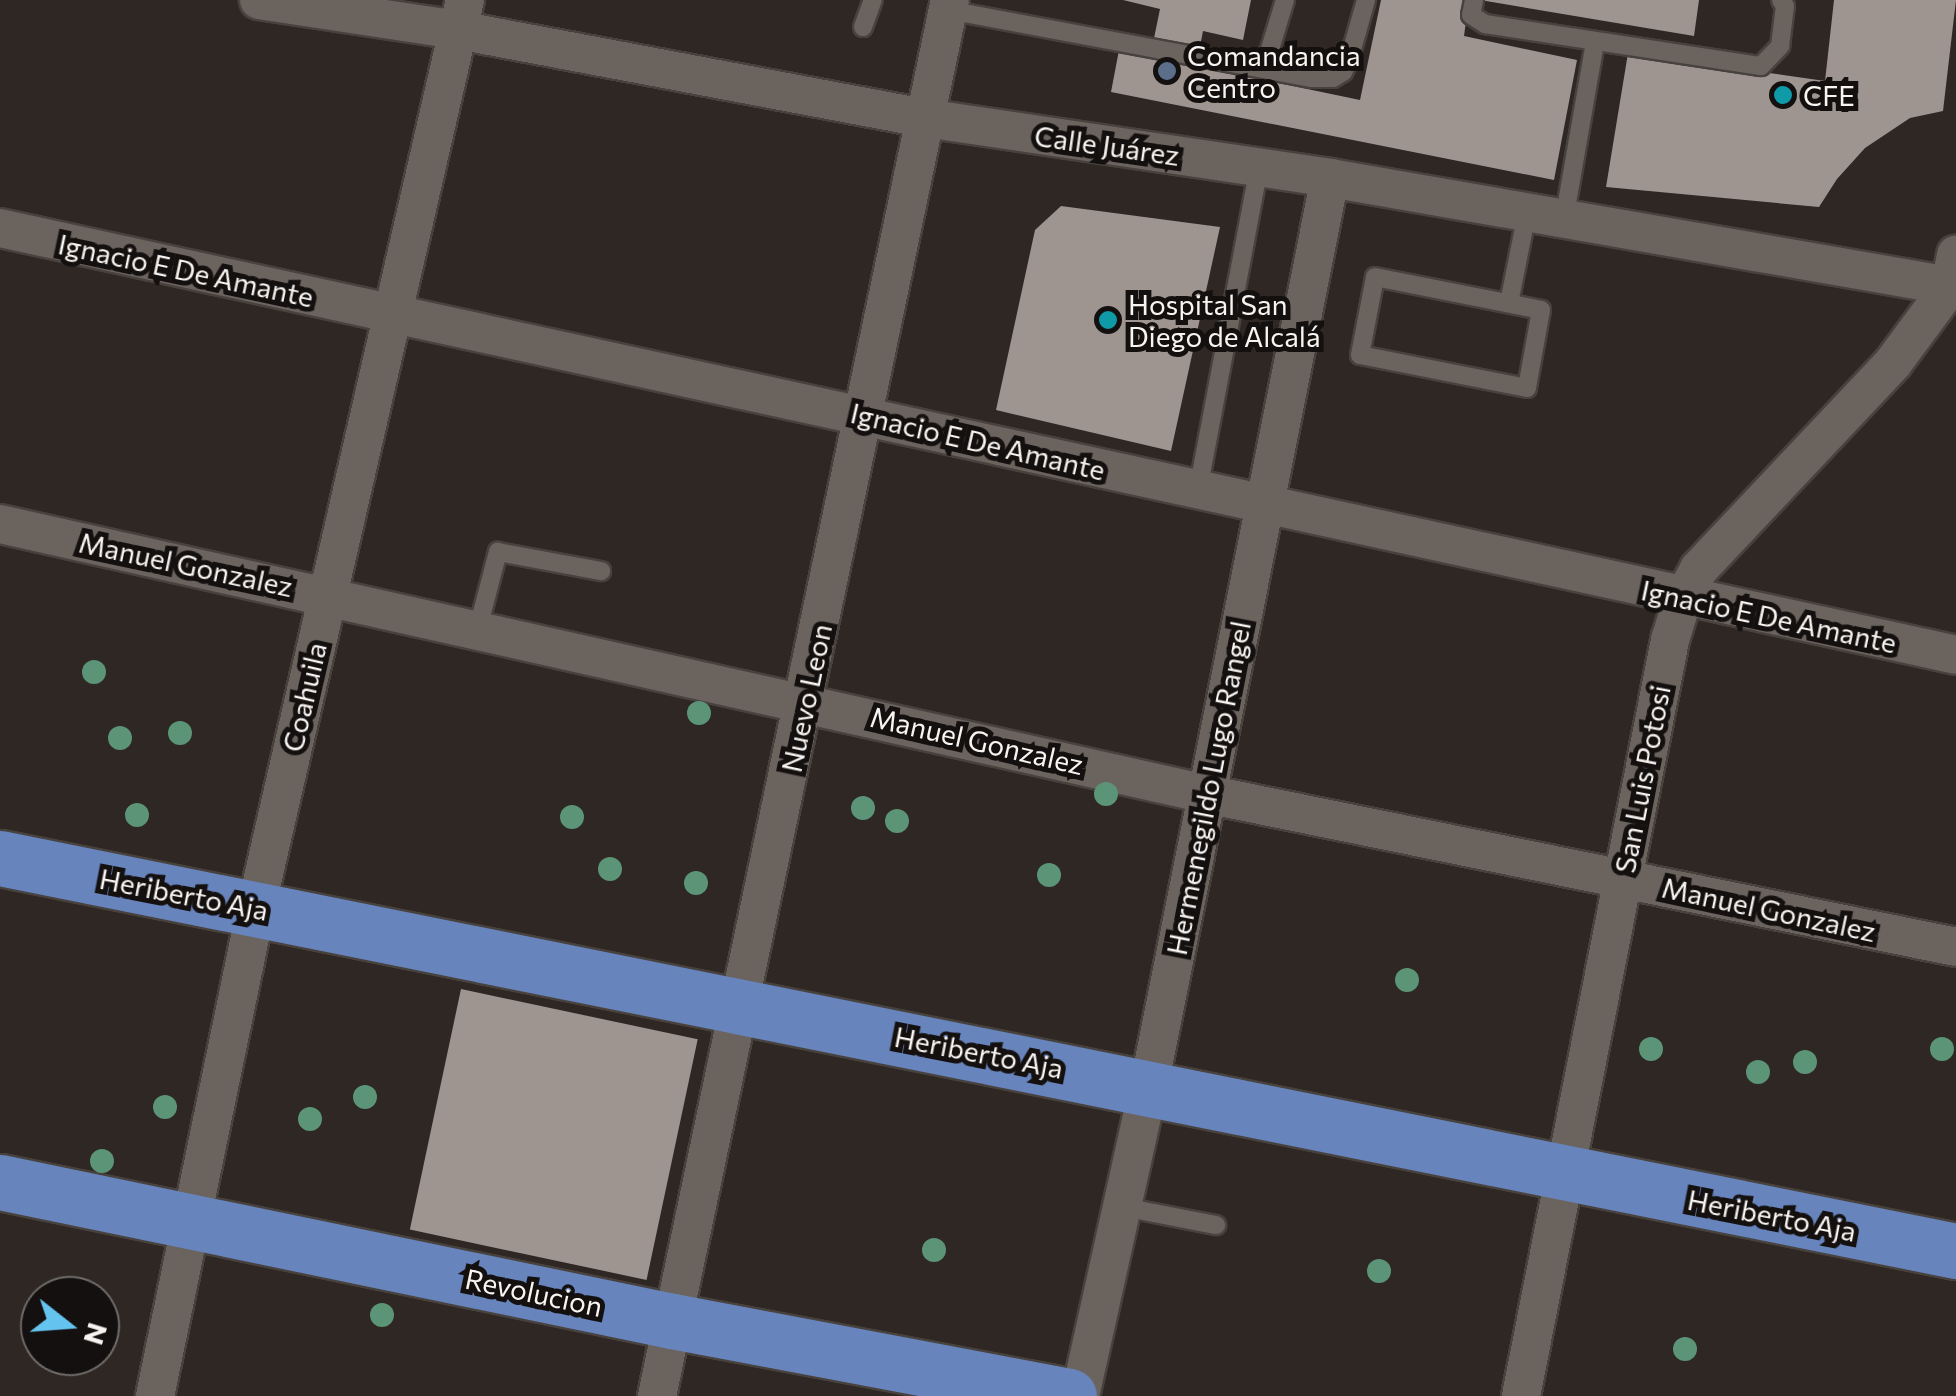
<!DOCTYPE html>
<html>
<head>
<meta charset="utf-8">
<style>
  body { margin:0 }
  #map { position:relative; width:1956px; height:1396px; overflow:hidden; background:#2e2723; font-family:Commissioner,sans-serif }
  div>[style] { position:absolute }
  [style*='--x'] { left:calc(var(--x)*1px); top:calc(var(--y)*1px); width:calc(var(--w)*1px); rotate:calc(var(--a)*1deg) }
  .building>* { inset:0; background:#9e9590; transform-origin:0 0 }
  .roads { filter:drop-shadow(2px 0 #48423e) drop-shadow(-2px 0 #48423e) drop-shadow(0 2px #48423e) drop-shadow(0 -2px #48423e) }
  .lane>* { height:18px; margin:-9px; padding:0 9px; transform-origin:9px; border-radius:9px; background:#6b635e }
  .street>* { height:38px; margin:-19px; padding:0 19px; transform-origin:19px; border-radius:19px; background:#6b635e }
  .primary>* { height:55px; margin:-27.5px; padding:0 27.5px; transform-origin:27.5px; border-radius:27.5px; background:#6784bd }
  .trees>* { width:24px; height:24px; margin:-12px; border-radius:50%; background:#5b9476 }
  .dots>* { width:28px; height:28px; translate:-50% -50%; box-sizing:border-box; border:5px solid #14100f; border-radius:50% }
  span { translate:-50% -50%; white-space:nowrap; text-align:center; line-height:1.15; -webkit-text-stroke:10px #14100f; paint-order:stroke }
  .poi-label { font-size:28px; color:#f8f4f1 }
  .left { translate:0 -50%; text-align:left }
  .street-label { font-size:28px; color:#f8f4f1 }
  .north { position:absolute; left:20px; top:1276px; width:100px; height:100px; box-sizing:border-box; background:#14100f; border:2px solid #6f6b69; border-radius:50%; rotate:107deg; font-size:28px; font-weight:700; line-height:40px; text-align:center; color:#f8f4f1 }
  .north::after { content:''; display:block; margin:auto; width:35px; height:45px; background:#65c4ef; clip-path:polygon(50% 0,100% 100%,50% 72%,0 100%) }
</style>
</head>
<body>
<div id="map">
  <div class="building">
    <i style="clip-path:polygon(1123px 0,1251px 0,1243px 40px,1203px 31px,1199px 52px,1153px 43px,1160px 9px)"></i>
    <i style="clip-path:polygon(1381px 0,1469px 0,1464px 36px,1577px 60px,1554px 180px,1111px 92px,1119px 50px,1360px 100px)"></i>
    <i style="clip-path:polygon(1480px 0,1699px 0,1694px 36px)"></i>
    <i style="clip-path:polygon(1834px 0,1956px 0,1943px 111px,1910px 118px,1865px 148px,1837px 179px,1819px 207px,1606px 187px,1628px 53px,1825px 81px)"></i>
    <i style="clip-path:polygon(1061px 206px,1220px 227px,1171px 451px,996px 410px,1035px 230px)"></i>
    <i style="left:461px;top:989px;width:242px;height:246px;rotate:12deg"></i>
  </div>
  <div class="roads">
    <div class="lane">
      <i style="--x:1474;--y:0;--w:15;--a:101"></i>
      <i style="--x:1471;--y:15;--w:17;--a:33"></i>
      <i style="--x:1485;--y:24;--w:279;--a:8.7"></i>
      <i style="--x:1761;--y:66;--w:28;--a:-46"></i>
      <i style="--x:1780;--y:46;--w:40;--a:-82.9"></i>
      <i style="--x:1785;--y:6;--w:7;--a:-124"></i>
      <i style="--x:948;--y:10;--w:369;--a:10.6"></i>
      <i style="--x:1311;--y:78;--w:22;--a:0"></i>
      <i style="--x:1333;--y:78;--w:12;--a:-31"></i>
      <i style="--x:1343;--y:72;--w:13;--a:-63"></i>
      <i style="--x:1349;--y:60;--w:62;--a:-74.2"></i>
      <i style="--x:863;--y:27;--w:29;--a:-70"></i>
      <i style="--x:1264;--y:69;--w:72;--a:-73.1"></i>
      <i style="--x:1564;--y:220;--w:181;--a:-80.1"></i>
      <i style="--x:1375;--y:277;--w:169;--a:11.2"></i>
      <i style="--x:1541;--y:310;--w:79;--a:100.2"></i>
      <i style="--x:1527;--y:388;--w:170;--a:-168.8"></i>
      <i style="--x:1360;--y:355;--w:79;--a:-79.1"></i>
      <i style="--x:1509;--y:303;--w:92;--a:-78.7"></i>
      <i style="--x:1198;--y:490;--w:329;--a:-79.3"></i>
      <i style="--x:478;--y:628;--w:79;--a:-75.3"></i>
      <i style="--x:498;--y:552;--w:105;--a:10.5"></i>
      <i style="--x:1123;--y:1207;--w:95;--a:11"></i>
    </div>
    <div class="street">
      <i style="--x:259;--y:0;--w:201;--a:8.6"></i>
      <i style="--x:458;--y:30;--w:475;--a:10.7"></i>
      <i style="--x:925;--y:118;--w:409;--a:8.4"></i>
      <i style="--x:1330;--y:178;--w:635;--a:9.88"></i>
      <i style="--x:0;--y:228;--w:2002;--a:12.31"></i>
      <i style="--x:0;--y:524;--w:1236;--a:12.62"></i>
      <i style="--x:1206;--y:794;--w:765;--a:11.53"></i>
      <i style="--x:155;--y:1396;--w:498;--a:-78.3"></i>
      <i style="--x:256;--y:908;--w:932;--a:-77.04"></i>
      <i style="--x:657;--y:1396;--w:1426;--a:-78.15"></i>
      <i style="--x:1080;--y:1396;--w:318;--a:-77.5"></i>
      <i style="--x:1149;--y:1086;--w:926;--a:-78.73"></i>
      <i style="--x:1521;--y:1396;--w:771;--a:-78.85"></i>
      <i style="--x:1670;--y:640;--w:44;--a:-72.8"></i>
      <i style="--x:1683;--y:598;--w:33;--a:-61"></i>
      <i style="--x:1699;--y:569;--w:283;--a:-46.7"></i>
      <i style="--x:1893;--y:363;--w:96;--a:-53.5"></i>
      <i style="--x:1950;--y:286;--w:32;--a:-79"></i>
    </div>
    <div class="primary">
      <i style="--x:0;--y:858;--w:1995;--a:11.36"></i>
      <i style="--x:0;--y:1182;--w:686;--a:11.69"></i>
      <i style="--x:672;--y:1321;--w:404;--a:10.7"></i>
    </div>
  </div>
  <div class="trees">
    <i style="left:94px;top:672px"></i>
    <i style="left:699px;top:713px"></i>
    <i style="left:180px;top:733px"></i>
    <i style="left:120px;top:738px"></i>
    <i style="left:1106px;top:794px"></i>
    <i style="left:863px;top:808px"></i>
    <i style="left:137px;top:815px"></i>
    <i style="left:572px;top:817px"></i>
    <i style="left:897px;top:821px"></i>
    <i style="left:610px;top:869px"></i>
    <i style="left:1049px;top:875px"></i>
    <i style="left:696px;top:883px"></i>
    <i style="left:1407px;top:980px"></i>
    <i style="left:1651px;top:1049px"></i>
    <i style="left:1942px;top:1049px"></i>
    <i style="left:1805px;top:1062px"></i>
    <i style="left:1758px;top:1072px"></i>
    <i style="left:365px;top:1097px"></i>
    <i style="left:165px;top:1107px"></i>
    <i style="left:310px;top:1119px"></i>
    <i style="left:102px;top:1161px"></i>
    <i style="left:934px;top:1250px"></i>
    <i style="left:1379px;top:1271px"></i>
    <i style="left:382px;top:1315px"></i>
    <i style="left:1685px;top:1349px"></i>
  </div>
  <div class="dots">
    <i style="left:1167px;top:71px;background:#5c6f8a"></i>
    <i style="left:1783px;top:95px;background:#0f9aa8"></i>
    <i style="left:1108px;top:320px;background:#0f9aa8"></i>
  </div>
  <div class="poi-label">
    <span class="left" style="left:1187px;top:71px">Comandancia<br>Centro</span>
    <span class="left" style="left:1803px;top:95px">CFE</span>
    <span class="left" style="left:1128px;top:320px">Hospital San<br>Diego de Alcalá</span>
  </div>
  <div class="street-label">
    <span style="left:1107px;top:145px;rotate:8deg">Calle Juárez</span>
    <span style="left:186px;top:270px;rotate:12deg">Ignacio E De Amante</span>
    <span style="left:978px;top:441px;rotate:13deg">Ignacio E De Amante</span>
    <span style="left:186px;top:564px;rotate:12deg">Manuel Gonzalez</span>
    <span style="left:1769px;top:616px;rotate:12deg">Ignacio E De Amante</span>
    <span style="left:304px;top:697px;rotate:-77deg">Coahuila</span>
    <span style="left:806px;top:698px;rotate:-78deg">Nuevo Leon</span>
    <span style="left:977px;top:740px;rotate:13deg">Manuel Gonzalez</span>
    <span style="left:1642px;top:779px;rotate:-79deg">San Luis Potosi</span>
    <span style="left:1208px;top:788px;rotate:-79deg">Hermenegildo Lugo Rangel</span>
    <span style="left:184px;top:894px;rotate:11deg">Heriberto Aja</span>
    <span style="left:1769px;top:909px;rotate:12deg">Manuel Gonzalez</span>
    <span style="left:979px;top:1052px;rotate:11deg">Heriberto Aja</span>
    <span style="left:1772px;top:1215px;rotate:11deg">Heriberto Aja</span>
    <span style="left:534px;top:1292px;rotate:12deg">Revolucion</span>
  </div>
  <div class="north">N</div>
</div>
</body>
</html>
